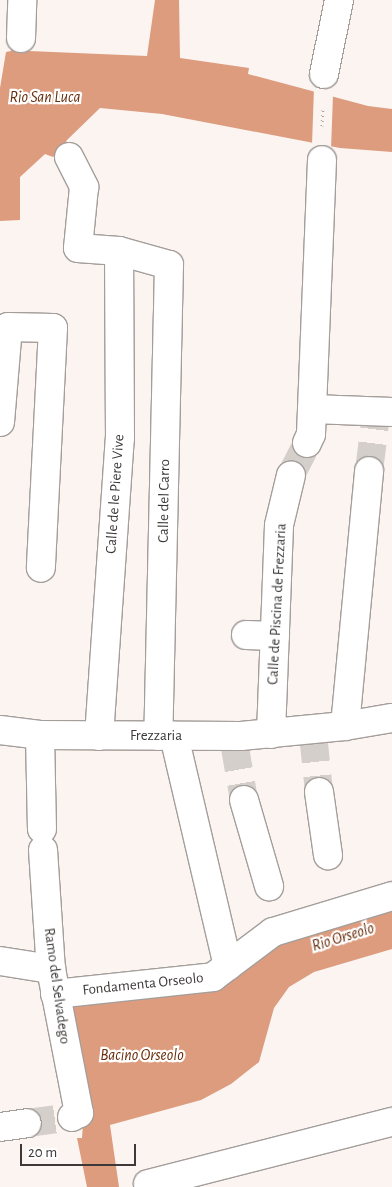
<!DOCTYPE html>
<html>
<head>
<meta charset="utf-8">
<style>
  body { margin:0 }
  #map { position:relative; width:392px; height:1187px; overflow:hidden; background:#fbf4f1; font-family:"Alegreya Sans",sans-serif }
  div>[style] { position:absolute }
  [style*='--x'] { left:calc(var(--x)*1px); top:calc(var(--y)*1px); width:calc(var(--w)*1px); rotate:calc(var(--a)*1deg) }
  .water>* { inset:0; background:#dd9c7e }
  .pier>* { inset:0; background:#fbf4f1 }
  .pedestrian-tunnel>* { height:28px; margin-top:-14px; transform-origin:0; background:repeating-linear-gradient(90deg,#d5cfcc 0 28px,transparent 0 42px) }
  .path>* { height:3px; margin-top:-1.5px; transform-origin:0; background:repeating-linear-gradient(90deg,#aba6a4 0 1px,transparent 0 5px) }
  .roads { filter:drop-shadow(1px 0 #a49e9b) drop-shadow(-1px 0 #a49e9b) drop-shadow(0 1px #a49e9b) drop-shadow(0 -1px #a49e9b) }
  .pedestrian>* { height:28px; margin:-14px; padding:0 14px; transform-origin:14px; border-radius:14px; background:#fff }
  span { translate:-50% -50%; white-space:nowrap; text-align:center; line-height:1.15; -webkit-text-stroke:4.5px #fff; paint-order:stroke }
  .street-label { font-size:15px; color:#3c3938 }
  .water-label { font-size:16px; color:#672c0b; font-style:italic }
  .scale { position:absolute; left:20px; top:1144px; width:116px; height:22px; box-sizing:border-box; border:2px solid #3c3938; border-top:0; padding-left:6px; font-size:15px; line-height:18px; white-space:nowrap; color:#3c3938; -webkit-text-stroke:4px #fff; paint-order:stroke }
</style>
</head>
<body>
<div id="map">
  <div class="water">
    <i style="clip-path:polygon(155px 0,179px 0,180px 58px,249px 68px,248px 74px,368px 106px,392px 109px,392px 152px,340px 148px,162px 114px,100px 108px,66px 141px,68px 144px,53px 157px,45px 154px,20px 177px,20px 220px,0 221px,0 88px,6px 52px,11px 51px,12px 44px,29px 44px,29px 51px,147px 56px)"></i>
    <i style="clip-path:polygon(392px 905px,392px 949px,314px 972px,289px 987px,274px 1008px,259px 1062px,231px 1084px,201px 1100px,110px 1125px,119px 1187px,87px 1187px,77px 1138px,82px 1138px,85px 1095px,90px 1093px,75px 1018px,69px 1018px,66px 1005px,215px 987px,284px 940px)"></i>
  </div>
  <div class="pier">
    <i style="clip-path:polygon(314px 87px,333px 95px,331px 149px,312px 145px)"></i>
  </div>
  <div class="pedestrian-tunnel">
    <i style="--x:369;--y:471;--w:56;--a:-82.9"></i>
    <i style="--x:291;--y:475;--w:36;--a:-63"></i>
    <i style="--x:313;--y:734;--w:58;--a:84.1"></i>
    <i style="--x:234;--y:742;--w:59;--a:80.2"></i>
    <i style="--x:27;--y:1123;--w:45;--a:-7.6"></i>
  </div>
  <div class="path">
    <i style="--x:322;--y:126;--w:19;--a:-87"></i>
  </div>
  <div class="roads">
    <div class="pedestrian">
      <i style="--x:21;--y:38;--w:38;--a:-88"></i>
      <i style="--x:324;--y:74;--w:76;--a:-78.5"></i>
      <i style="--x:69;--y:157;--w:34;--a:63"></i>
      <i style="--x:84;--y:187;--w:61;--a:95.6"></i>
      <i style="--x:78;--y:248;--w:41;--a:4.2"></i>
      <i style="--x:119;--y:251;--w:52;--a:15.6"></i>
      <i style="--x:169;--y:265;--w:471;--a:91.3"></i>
      <i style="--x:312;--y:409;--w:80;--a:2.1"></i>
      <i style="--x:0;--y:422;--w:95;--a:-85.2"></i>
      <i style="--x:8;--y:327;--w:45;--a:1.3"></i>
      <i style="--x:53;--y:328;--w:240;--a:92.9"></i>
      <i style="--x:307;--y:443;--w:10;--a:-66"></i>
      <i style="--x:311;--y:434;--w:274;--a:-87.7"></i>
      <i style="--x:246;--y:635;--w:29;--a:2"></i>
      <i style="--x:345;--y:726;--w:256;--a:-84.6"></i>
      <i style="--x:0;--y:730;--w:40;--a:7.1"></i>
      <i style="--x:40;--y:735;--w:201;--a:0.3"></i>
      <i style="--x:241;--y:736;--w:104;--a:-5.5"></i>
      <i style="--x:345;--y:726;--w:48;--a:-9.7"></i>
      <i style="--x:271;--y:734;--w:209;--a:-87.8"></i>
      <i style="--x:279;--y:525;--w:51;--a:-76.5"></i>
      <i style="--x:40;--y:735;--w:94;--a:88.8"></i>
      <i style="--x:99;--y:736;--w:299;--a:-86"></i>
      <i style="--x:120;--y:438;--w:187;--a:-90.3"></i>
      <i style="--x:174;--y:736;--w:236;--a:76.8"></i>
      <i style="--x:319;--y:792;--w:64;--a:81.9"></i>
      <i style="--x:244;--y:800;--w:90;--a:73.8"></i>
      <i style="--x:43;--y:850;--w:119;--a:86.2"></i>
      <i style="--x:51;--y:969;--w:147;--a:79"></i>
      <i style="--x:79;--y:1113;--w:8;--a:150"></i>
      <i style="--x:0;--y:961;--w:52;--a:8.9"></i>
      <i style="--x:55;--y:994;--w:159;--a:-6.1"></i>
      <i style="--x:213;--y:977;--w:75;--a:-36.9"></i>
      <i style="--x:273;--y:932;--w:124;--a:-16.8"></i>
      <i style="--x:0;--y:1127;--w:27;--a:-8"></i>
      <i style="--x:148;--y:1184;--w:252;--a:-14.3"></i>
    </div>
  </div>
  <div class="street-label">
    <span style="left:115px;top:494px;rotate:-86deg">Calle de le Piere Vive</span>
    <span style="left:164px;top:501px;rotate:-89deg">Calle del Carro</span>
    <span style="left:277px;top:604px;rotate:-87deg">Calle de Piscina de Frezzaria</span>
    <span style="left:156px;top:736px">Frezzaria</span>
    <span style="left:143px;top:984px;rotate:-6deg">Fondamenta Orseolo</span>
    <span style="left:57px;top:986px;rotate:82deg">Ramo del Selvadego</span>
  </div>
  <div class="water-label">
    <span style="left:45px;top:97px">Rio San Luca</span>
    <span style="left:343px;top:937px;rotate:-17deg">Rio Orseolo</span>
    <span style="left:142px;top:1055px">Bacino Orseolo</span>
  </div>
  <div class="scale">20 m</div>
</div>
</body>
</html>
